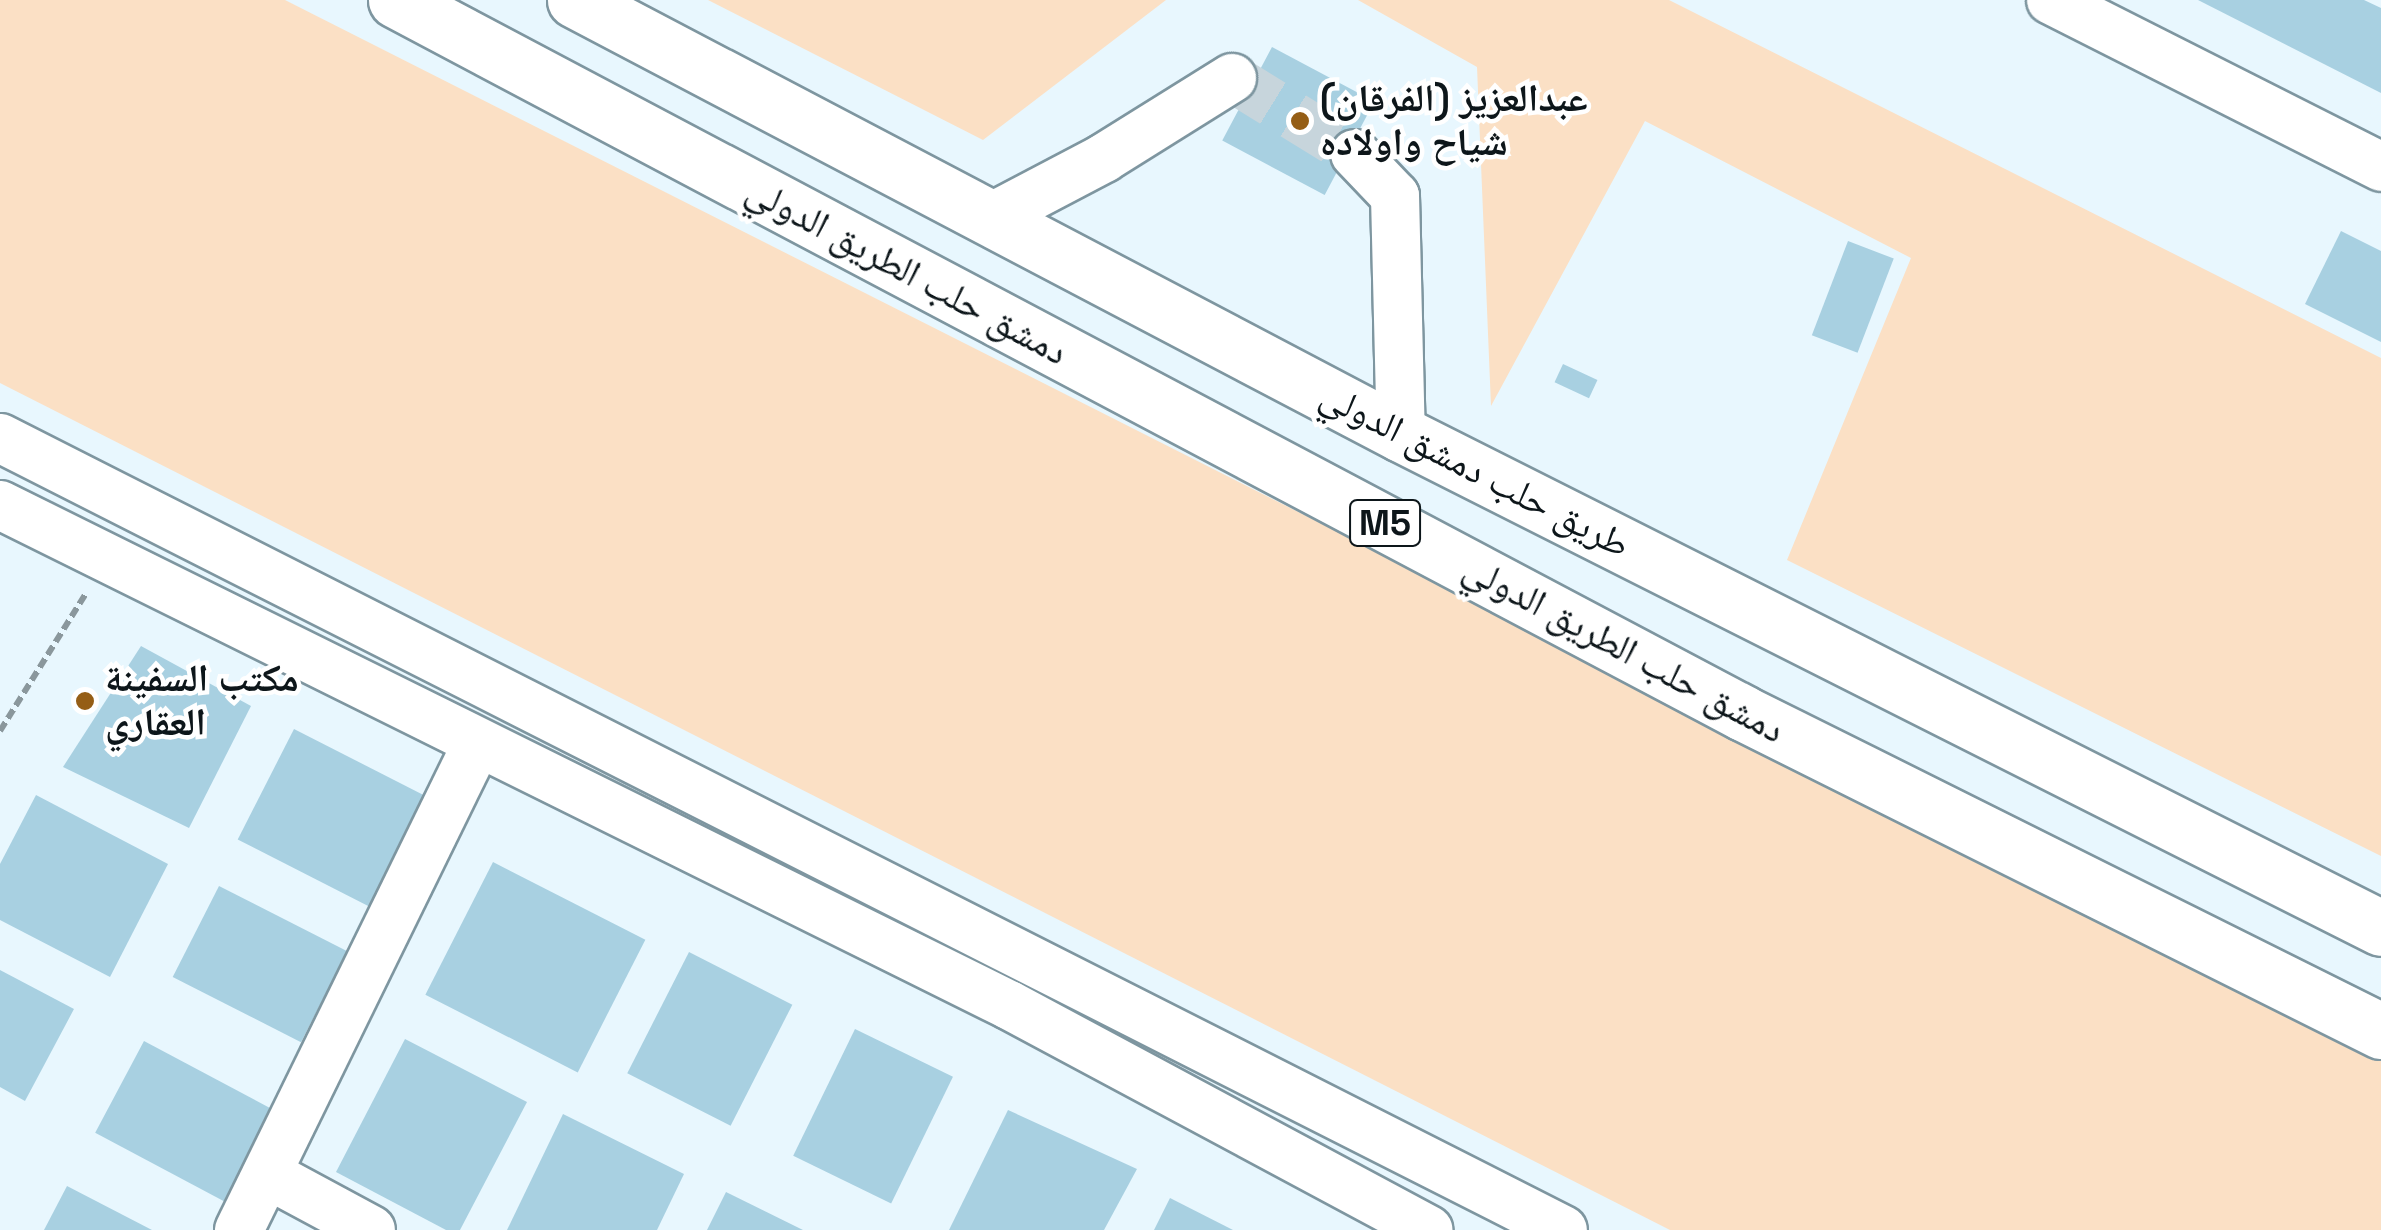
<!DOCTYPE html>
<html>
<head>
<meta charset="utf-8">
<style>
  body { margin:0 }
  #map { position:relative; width:2381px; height:1230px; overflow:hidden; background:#e8f7fe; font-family:"Space Grotesk","Noto Naskh Arabic",sans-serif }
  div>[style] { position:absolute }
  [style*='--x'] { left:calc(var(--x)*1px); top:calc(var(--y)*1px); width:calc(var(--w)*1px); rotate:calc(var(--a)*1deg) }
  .green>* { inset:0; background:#fbe0c5 }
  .building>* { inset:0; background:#a8d0e1; transform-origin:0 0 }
  .minor-tunnel>* { height:48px; margin-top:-24px; transform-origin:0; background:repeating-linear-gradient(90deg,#c7d5dc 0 48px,transparent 0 72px) }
  .path>* { height:6px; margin-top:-3px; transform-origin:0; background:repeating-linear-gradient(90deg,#8a979c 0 10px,transparent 0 15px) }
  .roads { filter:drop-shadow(2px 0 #7e96a0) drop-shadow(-2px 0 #7e96a0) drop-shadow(0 2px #7e96a0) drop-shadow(0 -2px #7e96a0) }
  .minor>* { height:48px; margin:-24px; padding:0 24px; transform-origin:24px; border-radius:24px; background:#fff }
  .highway>* { height:55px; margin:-27.5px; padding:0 27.5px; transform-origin:27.5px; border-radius:27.5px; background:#fff }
  .dots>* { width:28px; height:28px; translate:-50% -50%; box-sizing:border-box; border:5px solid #fff; border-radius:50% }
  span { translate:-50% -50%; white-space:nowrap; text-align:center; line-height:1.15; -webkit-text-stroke:9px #fff; paint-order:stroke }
  .shield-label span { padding:2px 8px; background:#fff; border:2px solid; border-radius:8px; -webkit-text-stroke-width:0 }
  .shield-label { font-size:35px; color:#0d161a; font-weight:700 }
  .poi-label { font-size:38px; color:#0d161a; font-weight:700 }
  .left { translate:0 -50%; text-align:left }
  .street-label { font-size:38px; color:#0d161a }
</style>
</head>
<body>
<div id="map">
  <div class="green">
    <i style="clip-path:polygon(0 0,285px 0,2381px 1059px,2381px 1230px,1670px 1230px,0 383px)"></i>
    <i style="clip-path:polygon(708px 0,1166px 0,983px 140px)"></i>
    <i style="clip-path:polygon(1358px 0,1669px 0,2381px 358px,2381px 856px,1787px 560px,1911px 258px,1645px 121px,1491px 406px,1477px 67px)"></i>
  </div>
  <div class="building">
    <i style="clip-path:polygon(2198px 0,2364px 0,2381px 8px,2381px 93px)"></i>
    <i style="left:1272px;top:47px;width:116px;height:106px;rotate:28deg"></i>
    <i style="clip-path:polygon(2341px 231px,2381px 251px,2381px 342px,2305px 304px)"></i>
    <i style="left:1848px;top:241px;width:49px;height:101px;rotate:21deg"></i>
    <i style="left:1563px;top:364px;width:38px;height:20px;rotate:25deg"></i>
    <i style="clip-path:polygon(141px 646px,251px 706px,189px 828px,63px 767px)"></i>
    <i style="left:294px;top:729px;width:164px;height:124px;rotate:27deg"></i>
    <i style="clip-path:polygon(36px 795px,168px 864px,110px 977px,0 920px,0 864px)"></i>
    <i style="left:493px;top:862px;width:171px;height:149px;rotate:27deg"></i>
    <i style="left:219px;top:886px;width:144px;height:102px;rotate:27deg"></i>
    <i style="left:689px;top:952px;width:116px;height:136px;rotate:27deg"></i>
    <i style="clip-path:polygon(0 970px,74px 1009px,25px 1101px,0 1087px)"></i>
    <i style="left:855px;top:1029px;width:109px;height:141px;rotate:26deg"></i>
    <i style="clip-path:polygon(405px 1039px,527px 1102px,460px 1230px,446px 1230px,336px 1172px)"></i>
    <i style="left:144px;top:1041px;width:148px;height:104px;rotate:28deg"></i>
    <i style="clip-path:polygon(1008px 1110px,1137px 1169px,1104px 1230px,949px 1230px)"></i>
    <i style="clip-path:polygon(563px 1114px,684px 1174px,657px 1230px,507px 1230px)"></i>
    <i style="clip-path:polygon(67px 1186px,152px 1230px,44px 1230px)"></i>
    <i style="clip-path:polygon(726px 1192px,803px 1230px,707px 1230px)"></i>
    <i style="clip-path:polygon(1170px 1198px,1233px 1230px,1154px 1230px)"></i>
  </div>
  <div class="minor-tunnel">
    <i style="--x:1232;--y:78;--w:145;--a:31.7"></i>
  </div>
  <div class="path">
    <i style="--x:0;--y:731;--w:164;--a:-58"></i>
  </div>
  <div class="roads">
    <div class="minor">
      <i style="--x:2051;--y:0;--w:370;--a:26.8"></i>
      <i style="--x:1355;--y:154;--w:58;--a:46.4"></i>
      <i style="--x:1395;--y:196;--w:238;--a:88.6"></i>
      <i style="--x:988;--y:219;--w:131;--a:-27.7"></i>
      <i style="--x:1104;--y:158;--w:151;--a:-32"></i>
      <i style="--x:0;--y:438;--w:1752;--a:26.87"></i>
      <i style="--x:0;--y:505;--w:1126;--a:26.36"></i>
      <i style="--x:1009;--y:1005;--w:476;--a:28.2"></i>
      <i style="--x:267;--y:1174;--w:118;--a:28.3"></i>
      <i style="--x:239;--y:1230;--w:541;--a:-63.91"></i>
    </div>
    <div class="highway">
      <i style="--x:396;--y:0;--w:1524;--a:27.89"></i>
      <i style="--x:1743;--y:713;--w:713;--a:26.49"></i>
      <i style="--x:575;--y:0;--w:933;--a:27.72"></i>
      <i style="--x:1401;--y:434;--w:1097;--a:26.75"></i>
    </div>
  </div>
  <div class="dots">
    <i style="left:1300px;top:121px;background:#955e16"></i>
    <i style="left:85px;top:701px;background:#955e16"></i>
  </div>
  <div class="shield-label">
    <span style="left:1385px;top:523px">M5</span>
  </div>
  <div class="poi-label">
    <span class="left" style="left:1320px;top:121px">(الفرقان) عبدالعزيز<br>شياح واولاده</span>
    <span class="left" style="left:105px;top:701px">مكتب السفينة<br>العقاري</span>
  </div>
  <div class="street-label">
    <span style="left:907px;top:271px;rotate:28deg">دمشق حلب الطريق الدولي</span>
    <span style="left:1475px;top:470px;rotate:27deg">طريق حلب دمشق الدولي</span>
    <span style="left:1624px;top:649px;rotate:28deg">دمشق حلب الطريق الدولي</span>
  </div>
</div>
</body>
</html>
